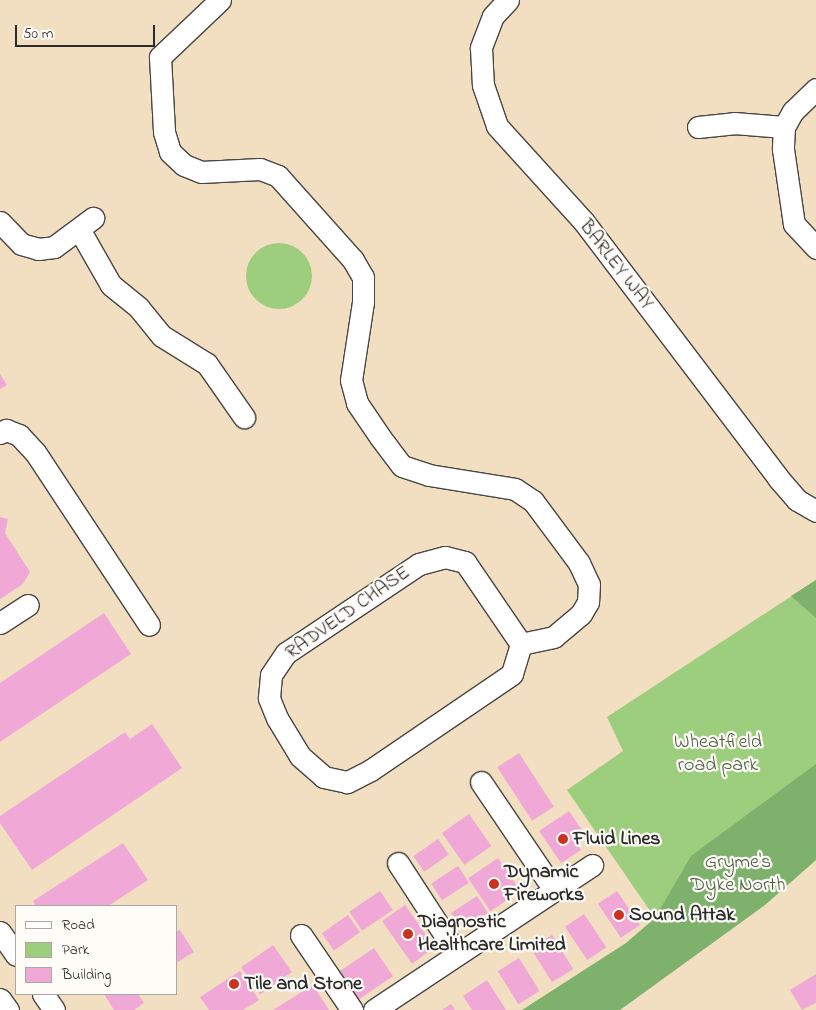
<!DOCTYPE html>
<html>
<head>
<meta charset="utf-8">
<style>
  body { margin:0 }
  #map { position:relative; width:816px; height:1010px; overflow:hidden; background:#f2dfc2; font-family:"Indie Flower",sans-serif }
  div>[style] { position:absolute }
  [style*='--x'] { left:calc(var(--x)*1px); top:calc(var(--y)*1px); width:calc(var(--w)*1px); rotate:calc(var(--a)*1deg) }
  .green>* { inset:0; background:#9cce7d }
  .round { border-radius:50% }
  .forest>* { inset:0; background:#7db16c }
  .building>* { inset:0; background:#f0a8d7; transform-origin:0 0 }
  .roads { filter:drop-shadow(1px 0 #494642) drop-shadow(-1px 0 #494642) drop-shadow(0 1px #494642) drop-shadow(0 -1px #494642) }
  .minor>* { height:21px; margin:-10.5px; padding:0 10.5px; transform-origin:10.5px; border-radius:10.5px; background:#fff }
  .dots>* { width:14px; height:14px; translate:-50% -50%; box-sizing:border-box; border:2px solid #fdfcf7; border-radius:50% }
  span { translate:-50% -50%; white-space:nowrap; text-align:center; line-height:1.15; -webkit-text-stroke:4.5px #fdfcf7; paint-order:stroke }
  .street-label { font-size:20px; color:#2b2b2b }
  .park-label { font-size:20px; color:#4d5c44 }
  .poi-label { font-size:20px; color:#2b2b2b; font-weight:700 }
  .left { translate:0 -50%; text-align:left }
  .legend { position:absolute; left:15px; top:905px; width:162px; height:90px; box-sizing:border-box; background:#fdfcf7; border:1px solid #a9a8a5; margin:0; padding:6px 9px; list-style:none; font-size:15px; color:#2b2b2b }
  .legend li { display:flex; align-items:center; gap:10px; height:25px }
  .legend b { width:25px; border:1px solid #a9a8a5 }
  .scale { position:absolute; left:15px; top:25px; width:140px; height:22px; box-sizing:border-box; border:2px solid #2b2b2b; border-top:0; padding-left:6px; font-size:15px; line-height:18px; white-space:nowrap; color:#2b2b2b; -webkit-text-stroke:4px #fdfcf7; paint-order:stroke }
</style>
</head>
<body>
<div id="map">
  <div class="green">
    <i class="round" style="left:246px;top:243px;width:66px;height:66px"></i>
    <i style="clip-path:polygon(816px 580px,816px 796px,655px 918px,567px 790px,623px 751px,607px 717px)"></i>
  </div>
  <div class="forest">
    <i style="clip-path:polygon(816px 580px,816px 618px,791px 596px)"></i>
    <i style="clip-path:polygon(816px 764px,816px 860px,765px 905px,620px 1010px,522px 1010px,626px 943px,655px 918px,691px 856px)"></i>
  </div>
  <div class="building">
    <i style="clip-path:polygon(0 374px,7px 385px,0 389px)"></i>
    <i style="clip-path:polygon(0 517px,8px 519px,5px 533px,30px 572px,23px 584px,0 599px)"></i>
    <i style="clip-path:polygon(104px 613px,131px 654px,0 742px,0 683px)"></i>
    <i style="clip-path:polygon(152px 724px,182px 768px,32px 870px,0 823px,0 816px,125px 732px,130px 739px)"></i>
    <i style="left:519px;top:753px;width:64px;height:26px;rotate:57deg"></i>
    <i style="clip-path:polygon(569px 811px,586px 836px,575px 842px,581px 850px,561px 863px,539px 831px)"></i>
    <i style="left:469px;top:814px;width:39px;height:33px;rotate:55deg"></i>
    <i style="left:438px;top:839px;width:19px;height:30px;rotate:55deg"></i>
    <i style="clip-path:polygon(123px 843px,148px 880px,108px 906px,36px 906px,33px 901px)"></i>
    <i style="left:498px;top:858px;width:40px;height:36px;rotate:56deg"></i>
    <i style="left:458px;top:866px;width:20px;height:32px;rotate:57deg"></i>
    <i style="left:380px;top:891px;width:23px;height:37px;rotate:56deg"></i>
    <i style="left:617px;top:891px;width:41px;height:23px;rotate:56deg"></i>
    <i style="left:477px;top:896px;width:20px;height:31px;rotate:57deg"></i>
    <i style="left:405px;top:905px;width:52px;height:28px;rotate:55deg"></i>
    <i style="left:584px;top:914px;width:40px;height:23px;rotate:56deg"></i>
    <i style="left:348px;top:915px;width:21px;height:32px;rotate:55deg"></i>
    <i style="clip-path:polygon(180px 930px,194px 952px,176px 963px,176px 932px)"></i>
    <i style="left:552px;top:935px;width:40px;height:25px;rotate:58deg"></i>
    <i style="left:273px;top:945px;width:33px;height:39px;rotate:55deg"></i>
    <i style="left:374px;top:948px;width:34px;height:46px;rotate:56deg"></i>
    <i style="left:519px;top:958px;width:39px;height:25px;rotate:58deg"></i>
    <i style="clip-path:polygon(240px 971px,259px 1000px,243px 1010px,209px 1010px,200px 997px)"></i>
    <i style="clip-path:polygon(816px 974px,816px 1003px,802px 1010px,790px 990px)"></i>
    <i style="clip-path:polygon(487px 980px,506px 1010px,472px 1010px,463px 996px)"></i>
    <i style="clip-path:polygon(313px 985px,329px 1010px,273px 1010px)"></i>
    <i style="clip-path:polygon(104px 994px,138px 994px,144px 1003px,134px 1010px,114px 1010px)"></i>
    <i style="clip-path:polygon(451px 1004px,455px 1010px,442px 1010px)"></i>
  </div>
  <div class="roads">
    <div class="minor">
      <i style="--x:220;--y:0;--w:83;--a:136.5"></i>
      <i style="--x:160;--y:57;--w:75;--a:86.9"></i>
      <i style="--x:164;--y:132;--w:21;--a:73"></i>
      <i style="--x:170;--y:152;--w:19;--a:43"></i>
      <i style="--x:184;--y:165;--w:18;--a:22"></i>
      <i style="--x:201;--y:172;--w:59;--a:-2.9"></i>
      <i style="--x:260;--y:169;--w:19;--a:21"></i>
      <i style="--x:278;--y:176;--w:113;--a:48.2"></i>
      <i style="--x:353;--y:260;--w:20;--a:60"></i>
      <i style="--x:363;--y:277;--w:25;--a:90"></i>
      <i style="--x:363;--y:302;--w:79;--a:98.7"></i>
      <i style="--x:351;--y:380;--w:24;--a:75"></i>
      <i style="--x:357;--y:403;--w:41;--a:55.9"></i>
      <i style="--x:380;--y:437;--w:36;--a:53"></i>
      <i style="--x:402;--y:466;--w:28;--a:18"></i>
      <i style="--x:429;--y:475;--w:87;--a:9.2"></i>
      <i style="--x:515;--y:489;--w:22;--a:34"></i>
      <i style="--x:533;--y:501;--w:77;--a:53.4"></i>
      <i style="--x:579;--y:563;--w:23;--a:65"></i>
      <i style="--x:589;--y:584;--w:18;--a:93"></i>
      <i style="--x:588;--y:602;--w:14;--a:120"></i>
      <i style="--x:581;--y:614;--w:35;--a:140"></i>
      <i style="--x:554;--y:637;--w:34;--a:168"></i>
      <i style="--x:521;--y:644;--w:31;--a:107"></i>
      <i style="--x:512;--y:674;--w:171;--a:145.8"></i>
      <i style="--x:371;--y:770;--w:27;--a:153"></i>
      <i style="--x:347;--y:782;--w:24;--a:-168"></i>
      <i style="--x:324;--y:777;--w:32;--a:-139"></i>
      <i style="--x:300;--y:756;--w:44;--a:-121.2"></i>
      <i style="--x:277;--y:718;--w:22;--a:-112"></i>
      <i style="--x:269;--y:698;--w:23;--a:-85"></i>
      <i style="--x:271;--y:675;--w:27;--a:-56"></i>
      <i style="--x:286;--y:653;--w:160;--a:-33.8"></i>
      <i style="--x:419;--y:564;--w:27;--a:-15"></i>
      <i style="--x:445;--y:557;--w:21;--a:14"></i>
      <i style="--x:465;--y:562;--w:99;--a:55.7"></i>
      <i style="--x:508;--y:0;--w:22;--a:133"></i>
      <i style="--x:493;--y:16;--w:34;--a:111"></i>
      <i style="--x:481;--y:48;--w:37;--a:87"></i>
      <i style="--x:483;--y:85;--w:43;--a:71.1"></i>
      <i style="--x:497;--y:126;--w:130;--a:47.8"></i>
      <i style="--x:584;--y:222;--w:321;--a:52.8"></i>
      <i style="--x:778;--y:478;--w:29;--a:49"></i>
      <i style="--x:797;--y:500;--w:22;--a:30"></i>
      <i style="--x:816;--y:89;--w:32;--a:136"></i>
      <i style="--x:793;--y:111;--w:18;--a:119"></i>
      <i style="--x:784;--y:127;--w:22;--a:93"></i>
      <i style="--x:783;--y:149;--w:76;--a:81.7"></i>
      <i style="--x:794;--y:224;--w:33;--a:47"></i>
      <i style="--x:698;--y:127;--w:36;--a:-6"></i>
      <i style="--x:734;--y:123;--w:50;--a:4.6"></i>
      <i style="--x:0;--y:222;--w:30;--a:46"></i>
      <i style="--x:21;--y:244;--w:18;--a:16"></i>
      <i style="--x:38;--y:249;--w:16;--a:-7"></i>
      <i style="--x:54;--y:247;--w:49;--a:-36.6"></i>
      <i style="--x:79;--y:229;--w:64;--a:60.3"></i>
      <i style="--x:111;--y:285;--w:36;--a:39"></i>
      <i style="--x:139;--y:308;--w:36;--a:51"></i>
      <i style="--x:162;--y:336;--w:53;--a:31.9"></i>
      <i style="--x:207;--y:364;--w:65;--a:55.1"></i>
      <i style="--x:0;--y:433;--w:7;--a:-27"></i>
      <i style="--x:6;--y:430;--w:14;--a:21"></i>
      <i style="--x:19;--y:435;--w:23;--a:47"></i>
      <i style="--x:35;--y:452;--w:207;--a:56.6"></i>
      <i style="--x:0;--y:623;--w:33;--a:-33"></i>
      <i style="--x:481;--y:782;--w:130;--a:55.9"></i>
      <i style="--x:398;--y:863;--w:108;--a:57"></i>
      <i style="--x:0;--y:932;--w:28;--a:55"></i>
      <i style="--x:301;--y:935;--w:91;--a:55.8"></i>
      <i style="--x:43;--y:994;--w:19;--a:55"></i>
      <i style="--x:0;--y:999;--w:14;--a:54"></i>
      <i style="--x:374;--y:1010;--w:262;--a:-33.6"></i>
    </div>
  </div>
  <div class="dots">
    <i style="left:563px;top:839px;background:#c8321e"></i>
    <i style="left:494px;top:884px;background:#c8321e"></i>
    <i style="left:619px;top:915px;background:#c8321e"></i>
    <i style="left:408px;top:934px;background:#c8321e"></i>
    <i style="left:234px;top:984px;background:#c8321e"></i>
  </div>
  <div class="street-label">
    <span style="left:616px;top:265px;rotate:52deg">BARLEY WAY</span>
    <span style="left:348px;top:613px;rotate:-35deg">RADVELD CHASE</span>
  </div>
  <div class="park-label">
    <span style="left:718px;top:754px">Wheatfield<br>road park</span>
    <span style="left:738px;top:874px">Gryme's<br>Dyke North</span>
  </div>
  <div class="poi-label">
    <span class="left" style="left:573px;top:839px">Fluid Lines</span>
    <span class="left" style="left:504px;top:884px">Dynamic<br>Fireworks</span>
    <span class="left" style="left:629px;top:915px">Sound Attak</span>
    <span class="left" style="left:418px;top:934px">Diagnostic<br>Healthcare Limited</span>
    <span class="left" style="left:244px;top:984px">Tile and Stone</span>
  </div>
  <ul class="legend">
  <li><b style="height:6px;background:#fff"></b>Road</li>
  <li><b style="height:14px;background:#9cce7d"></b>Park</li>
  <li><b style="height:14px;background:#f0a8d7"></b>Building</li>
  </ul>
  <div class="scale">50 m</div>
</div>
</body>
</html>
